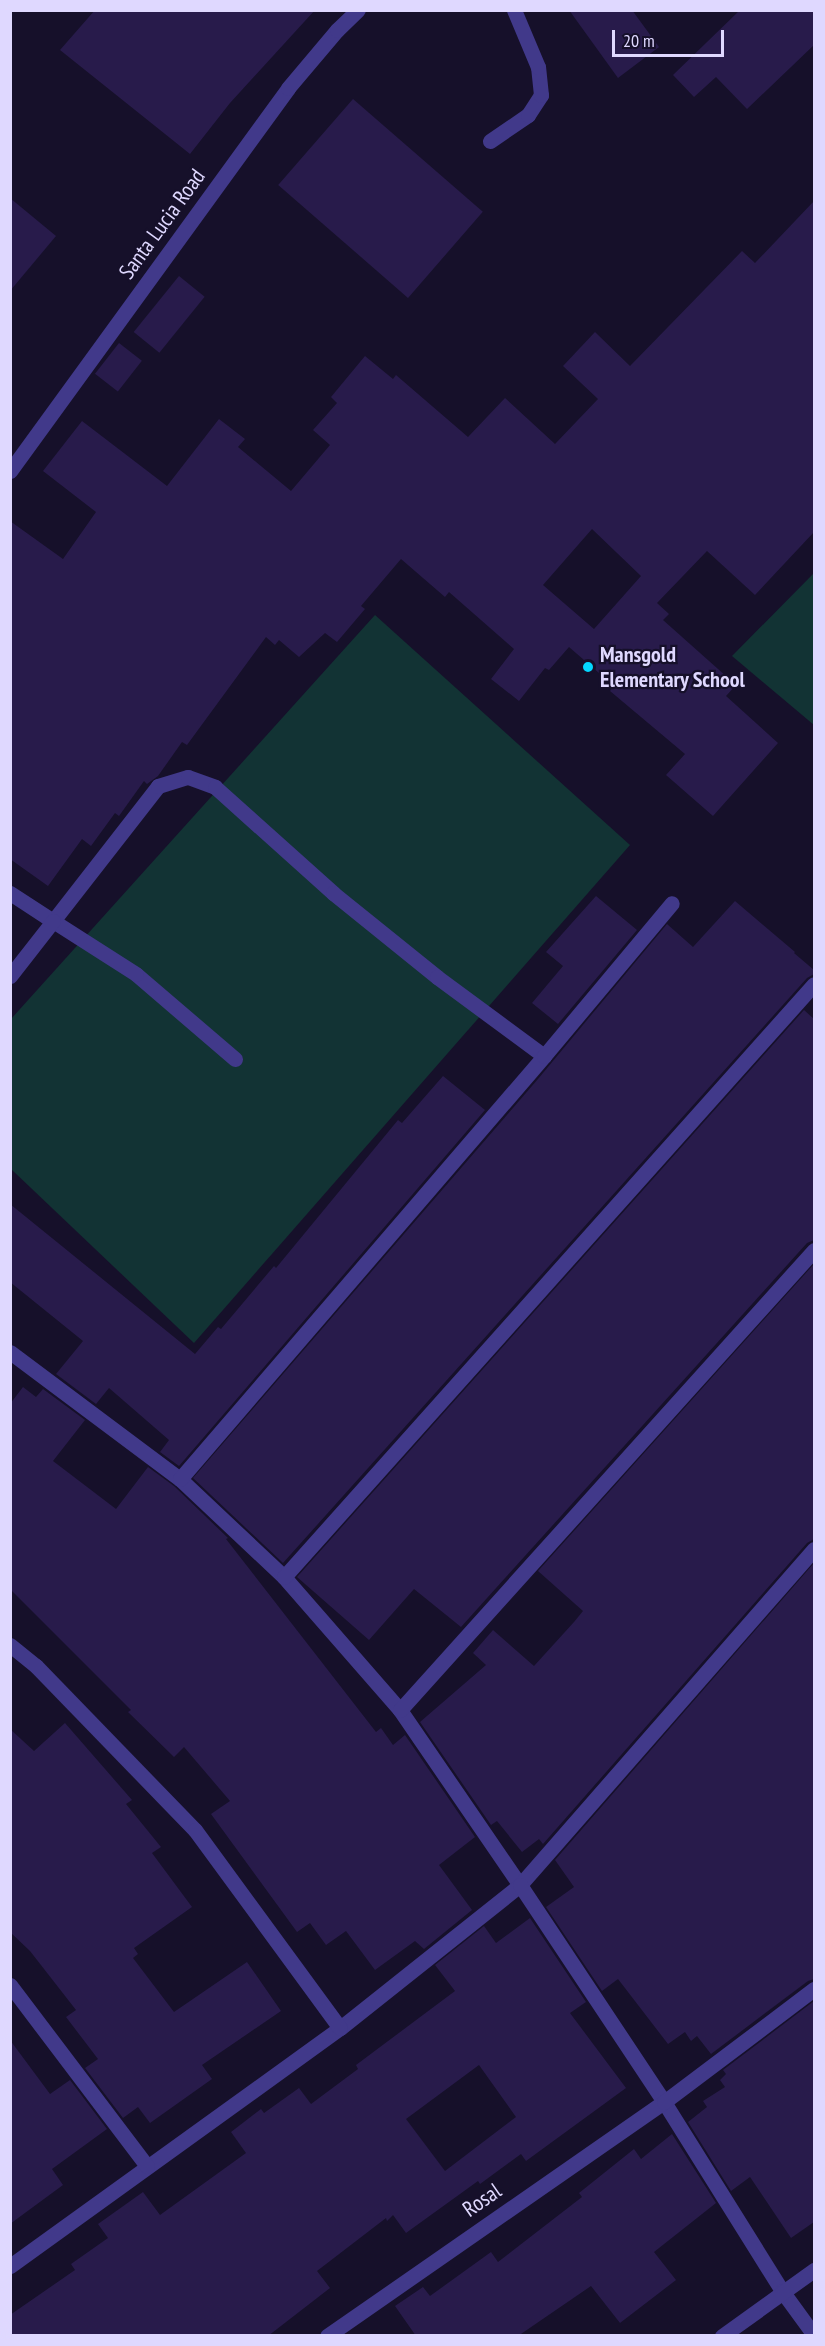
<!DOCTYPE html>
<html>
<head>
<meta charset="utf-8">
<style>
  body { margin:0 }
  #map { position:relative; width:825px; height:2346px; overflow:hidden; background:#16102a; font-family:"PT Sans Narrow",sans-serif }
  div>[style] { position:absolute }
  [style*='--x'] { left:calc(var(--x)*1px); top:calc(var(--y)*1px); width:calc(var(--w)*1px); rotate:calc(var(--a)*1deg) }
  .green>* { inset:0; background:#123334 }
  .building>* { inset:0; background:#281b4b; transform-origin:0 0 }
  .lane>* { height:15px; margin:-7.5px; padding:0 7.5px; transform-origin:7.5px; border-radius:7.5px; background:#41398a }
  .street>* { height:15px; margin:-7.5px; padding:0 7.5px; transform-origin:7.5px; border-radius:7.5px; background:#41398a }
  .dots>* { width:16px; height:16px; translate:-50% -50%; box-sizing:border-box; border:3px solid #16102a; border-radius:50% }
  span { translate:-50% -50%; white-space:nowrap; text-align:center; line-height:1.15; -webkit-text-stroke:4.5px #16102a; paint-order:stroke }
  .street-label { font-size:22px; color:#dfd8ff }
  .poi-label { font-size:22px; color:#dfd8ff; font-weight:700 }
  .left { translate:0 -50%; text-align:left }
  .frame { position:absolute; inset:0; border:12px solid #dfd8ff; pointer-events:none }
  .scale { position:absolute; left:612px; top:30px; width:112px; height:27px; box-sizing:border-box; border:3px solid #dfd8ff; border-top:0; padding-left:8px; font-size:18px; line-height:21px; white-space:nowrap; color:#dfd8ff; -webkit-text-stroke:4px #16102a; paint-order:stroke }
</style>
</head>
<body>
<div id="map">
  <div class="green">
    <i style="clip-path:polygon(814px 573px,814px 725px,732px 656px)"></i>
    <i style="clip-path:polygon(375px 615px,630px 845px,194px 1343px,11px 1169px,11px 1019px)"></i>
  </div>
  <div class="building">
    <i style="clip-path:polygon(95px 10px,315px 10px,230px 103px,190px 154px,60px 50px)"></i>
    <i style="clip-path:polygon(569px 10px,632px 10px,659px 47px,618px 78px)"></i>
    <i style="clip-path:polygon(740px 10px,814px 10px,814px 45px,747px 109px,716px 77px,694px 97px,673px 75px)"></i>
    <i style="left:353px;top:99px;width:172px;height:114px;rotate:41deg"></i>
    <i style="clip-path:polygon(10px 198px,56px 236px,10px 291px)"></i>
    <i style="clip-path:polygon(evenodd,814px 201px,814px 532px,755px 595px,707px 551px,657px 603px,669px 614px,663px 620px,736px 685px,726px 696px,778px 743px,713px 816px,666px 775px,685px 754px,610px 691px,614px 686px,569px 647px,549px 670px,545px 668px,519px 701px,491px 679px,514px 649px,449px 592px,445px 597px,401px 559px,361px 606px,365px 609px,337px 642px,325px 633px,299px 657px,279px 640px,275px 645px,266px 637px,187px 745px,182px 742px,158px 776px,147px 784px,144px 781px,119px 816px,115px 813px,91px 846px,82px 839px,48px 886px,10px 859px,10px 521px,63px 559px,96px 512px,43px 471px,82px 421px,167px 486px,219px 419px,245px 439px,238px 447px,291px 491px,330px 445px,313px 430px,337px 403px,331px 397px,365px 356px,393px 379px,396px 375px,468px 437px,505px 398px,555px 444px,598px 399px,563px 366px,595px 332px,630px 366px,742px 251px,755px 263px,814px 201px,592px 529px,641px 576px,594px 629px,543px 585px,592px 529px)"></i>
    <i style="left:179px;top:276px;width:33px;height:72px;rotate:39deg"></i>
    <i style="left:119px;top:343px;width:29px;height:39px;rotate:38deg"></i>
    <i style="clip-path:polygon(596px 896px,637px 930px,558px 1024px,532px 1003px,563px 966px,546px 952px)"></i>
    <i style="clip-path:polygon(735px 901px,795px 952px,794px 953px,814px 970px,814px 974px,807px 978px,283px 1563px,193px 1478px,538px 1079px,667px 924px,693px 947px)"></i>
    <i style="clip-path:polygon(804px 1010px,814px 1019px,814px 1240px,807px 1243px,461px 1627px,414px 1589px,369px 1640px,297px 1577px)"></i>
    <i style="clip-path:polygon(443px 1076px,485px 1110px,179px 1466px,160px 1452px,169px 1440px,109px 1388px,96px 1404px,56px 1374px,83px 1341px,10px 1282px,10px 1204px,195px 1354px,218px 1327px,221px 1329px,274px 1266px,276px 1268px,398px 1120px,402px 1123px)"></i>
    <i style="clip-path:polygon(814px 1264px,814px 1539px,807px 1543px,543px 1844px,539px 1839px,522px 1852px,497px 1821px,491px 1825px,420px 1722px,486px 1665px,473px 1653px,493px 1630px,534px 1666px,574px 1622px,583px 1611px,538px 1571px)"></i>
    <i style="clip-path:polygon(23px 1387px,36px 1397px,43px 1389px,85px 1420px,53px 1461px,116px 1509px,148px 1467px,174px 1486px,228px 1538px,226px 1539px,376px 1732px,381px 1728px,393px 1745px,405px 1735px,475px 1837px,439px 1865px,472px 1910px,424px 1949px,415px 1941px,375px 1970px,346px 1931px,326px 1945px,310px 1923px,297px 1932px,211px 1814px,230px 1801px,184px 1747px,174px 1757px,128px 1712px,131px 1710px,10px 1589px,10px 1404px)"></i>
    <i style="clip-path:polygon(814px 1563px,814px 1979px,808px 1981px,711px 2054px,697px 2036px,691px 2041px,685px 2032px,668px 2044px,618px 1979px,602px 1991px,546px 1907px,574px 1887px,555px 1860px)"></i>
    <i style="clip-path:polygon(65px 1723px,132px 1800px,126px 1804px,161px 1847px,152px 1853px,192px 1907px,134px 1948px,138px 1954px,133px 1958px,174px 2012px,247px 1962px,281px 2011px,202px 2065px,212px 2079px,150px 2123px,138px 2107px,123px 2118px,85px 2068px,98px 2059px,66px 2017px,76px 2010px,30px 1951px,10px 1932px,10px 1729px,34px 1751px)"></i>
    <i style="clip-path:polygon(evenodd,530px 1918px,586px 2002px,570px 2013px,626px 2088px,526px 2161px,521px 2154px,480px 2184px,478px 2181px,406px 2233px,393px 2215px,387px 2221px,386px 2218px,317px 2271px,330px 2288px,268px 2336px,10px 2336px,10px 2315px,75px 2270px,71px 2264px,108px 2238px,98px 2224px,143px 2192px,160px 2215px,246px 2153px,231px 2132px,261px 2109px,264px 2113px,299px 2088px,311px 2104px,358px 2069px,356px 2065px,455px 1991px,435px 1965px,484px 1926px,496px 1943px,530px 1918px,479px 2065px,516px 2117px,445px 2171px,406px 2119px,479px 2065px)"></i>
    <i style="clip-path:polygon(814px 2001px,814px 2222px,791px 2238px,750px 2177px,731px 2191px,688px 2122px,707px 2107px,703px 2101px,725px 2087px,720px 2080px,726px 2074px,723px 2070px)"></i>
    <i style="clip-path:polygon(10px 2040px,50px 2094px,70px 2080px,107px 2129px,52px 2169px,63px 2185px,10px 2224px)"></i>
    <i style="clip-path:polygon(672px 2134px,716px 2203px,654px 2252px,676px 2280px,620px 2323px,591px 2286px,518px 2336px,416px 2336px,395px 2306px,423px 2287px,430px 2296px,491px 2252px,498px 2262px,582px 2197px,579px 2193px,634px 2149px,641px 2159px)"></i>
  </div>
  <div class="lane">
    <i style="--x:490;--y:141;--w:46;--a:-34.4"></i>
    <i style="--x:528;--y:115;--w:24;--a:-57"></i>
    <i style="--x:541;--y:95;--w:28;--a:-96"></i>
    <i style="--x:538;--y:67;--w:62;--a:-112.8"></i>
    <i style="--x:235;--y:1059;--w:130;--a:-139.4"></i>
    <i style="--x:136;--y:974;--w:98;--a:-147.4"></i>
    <i style="--x:53;--y:921;--w:171;--a:-52.1"></i>
    <i style="--x:158;--y:786;--w:31;--a:-17"></i>
    <i style="--x:188;--y:777;--w:29;--a:20"></i>
    <i style="--x:215;--y:787;--w:159;--a:41.9"></i>
    <i style="--x:333;--y:893;--w:134;--a:38.9"></i>
    <i style="--x:437;--y:977;--w:133;--a:36.4"></i>
  </div>
  <div class="street">
    <i style="--x:10;--y:471;--w:473;--a:-54"></i>
    <i style="--x:288;--y:88;--w:76;--a:-49.8"></i>
    <i style="--x:337;--y:30;--w:29;--a:-44"></i>
    <i style="--x:10;--y:893;--w:51;--a:33.1"></i>
    <i style="--x:53;--y:921;--w:70;--a:128"></i>
    <i style="--x:10;--y:1352;--w:212;--a:36.8"></i>
    <i style="--x:180;--y:1479;--w:143;--a:43.3"></i>
    <i style="--x:284;--y:1577;--w:176;--a:48.9"></i>
    <i style="--x:400;--y:1710;--w:212;--a:55.6"></i>
    <i style="--x:520;--y:1885;--w:230;--a:141.5"></i>
    <i style="--x:340;--y:2028;--w:407;--a:144.2"></i>
    <i style="--x:180;--y:1479;--w:558;--a:-49.29"></i>
    <i style="--x:544;--y:1056;--w:199;--a:-50.1"></i>
    <i style="--x:814;--y:1549;--w:446;--a:131.2"></i>
    <i style="--x:520;--y:1885;--w:260;--a:56.4"></i>
    <i style="--x:664;--y:2102;--w:223;--a:58"></i>
    <i style="--x:782;--y:2291;--w:54;--a:54"></i>
    <i style="--x:284;--y:1577;--w:795;--a:-48.21"></i>
    <i style="--x:10;--y:1645;--w:33;--a:39"></i>
    <i style="--x:36;--y:1666;--w:228;--a:45.9"></i>
    <i style="--x:195;--y:1830;--w:245;--a:53.8"></i>
    <i style="--x:400;--y:1710;--w:619;--a:-48.01"></i>
    <i style="--x:10;--y:1985;--w:227;--a:52.9"></i>
    <i style="--x:327;--y:2336;--w:410;--a:-34.8"></i>
    <i style="--x:664;--y:2102;--w:188;--a:-37"></i>
    <i style="--x:722;--y:2336;--w:113;--a:-35.7"></i>
  </div>
  <div class="dots">
    <i style="left:588px;top:667px;background:#04d7ff"></i>
  </div>
  <div class="street-label">
    <span style="left:162px;top:224px;rotate:-54deg">Santa Lucia Road</span>
    <span style="left:482px;top:2200px;rotate:-35deg">Rosal</span>
  </div>
  <div class="poi-label">
    <span class="left" style="left:600px;top:667px">Mansgold<br>Elementary School</span>
  </div>
  <div class="frame"></div>
  <div class="scale">20 m</div>
</div>
</body>
</html>
